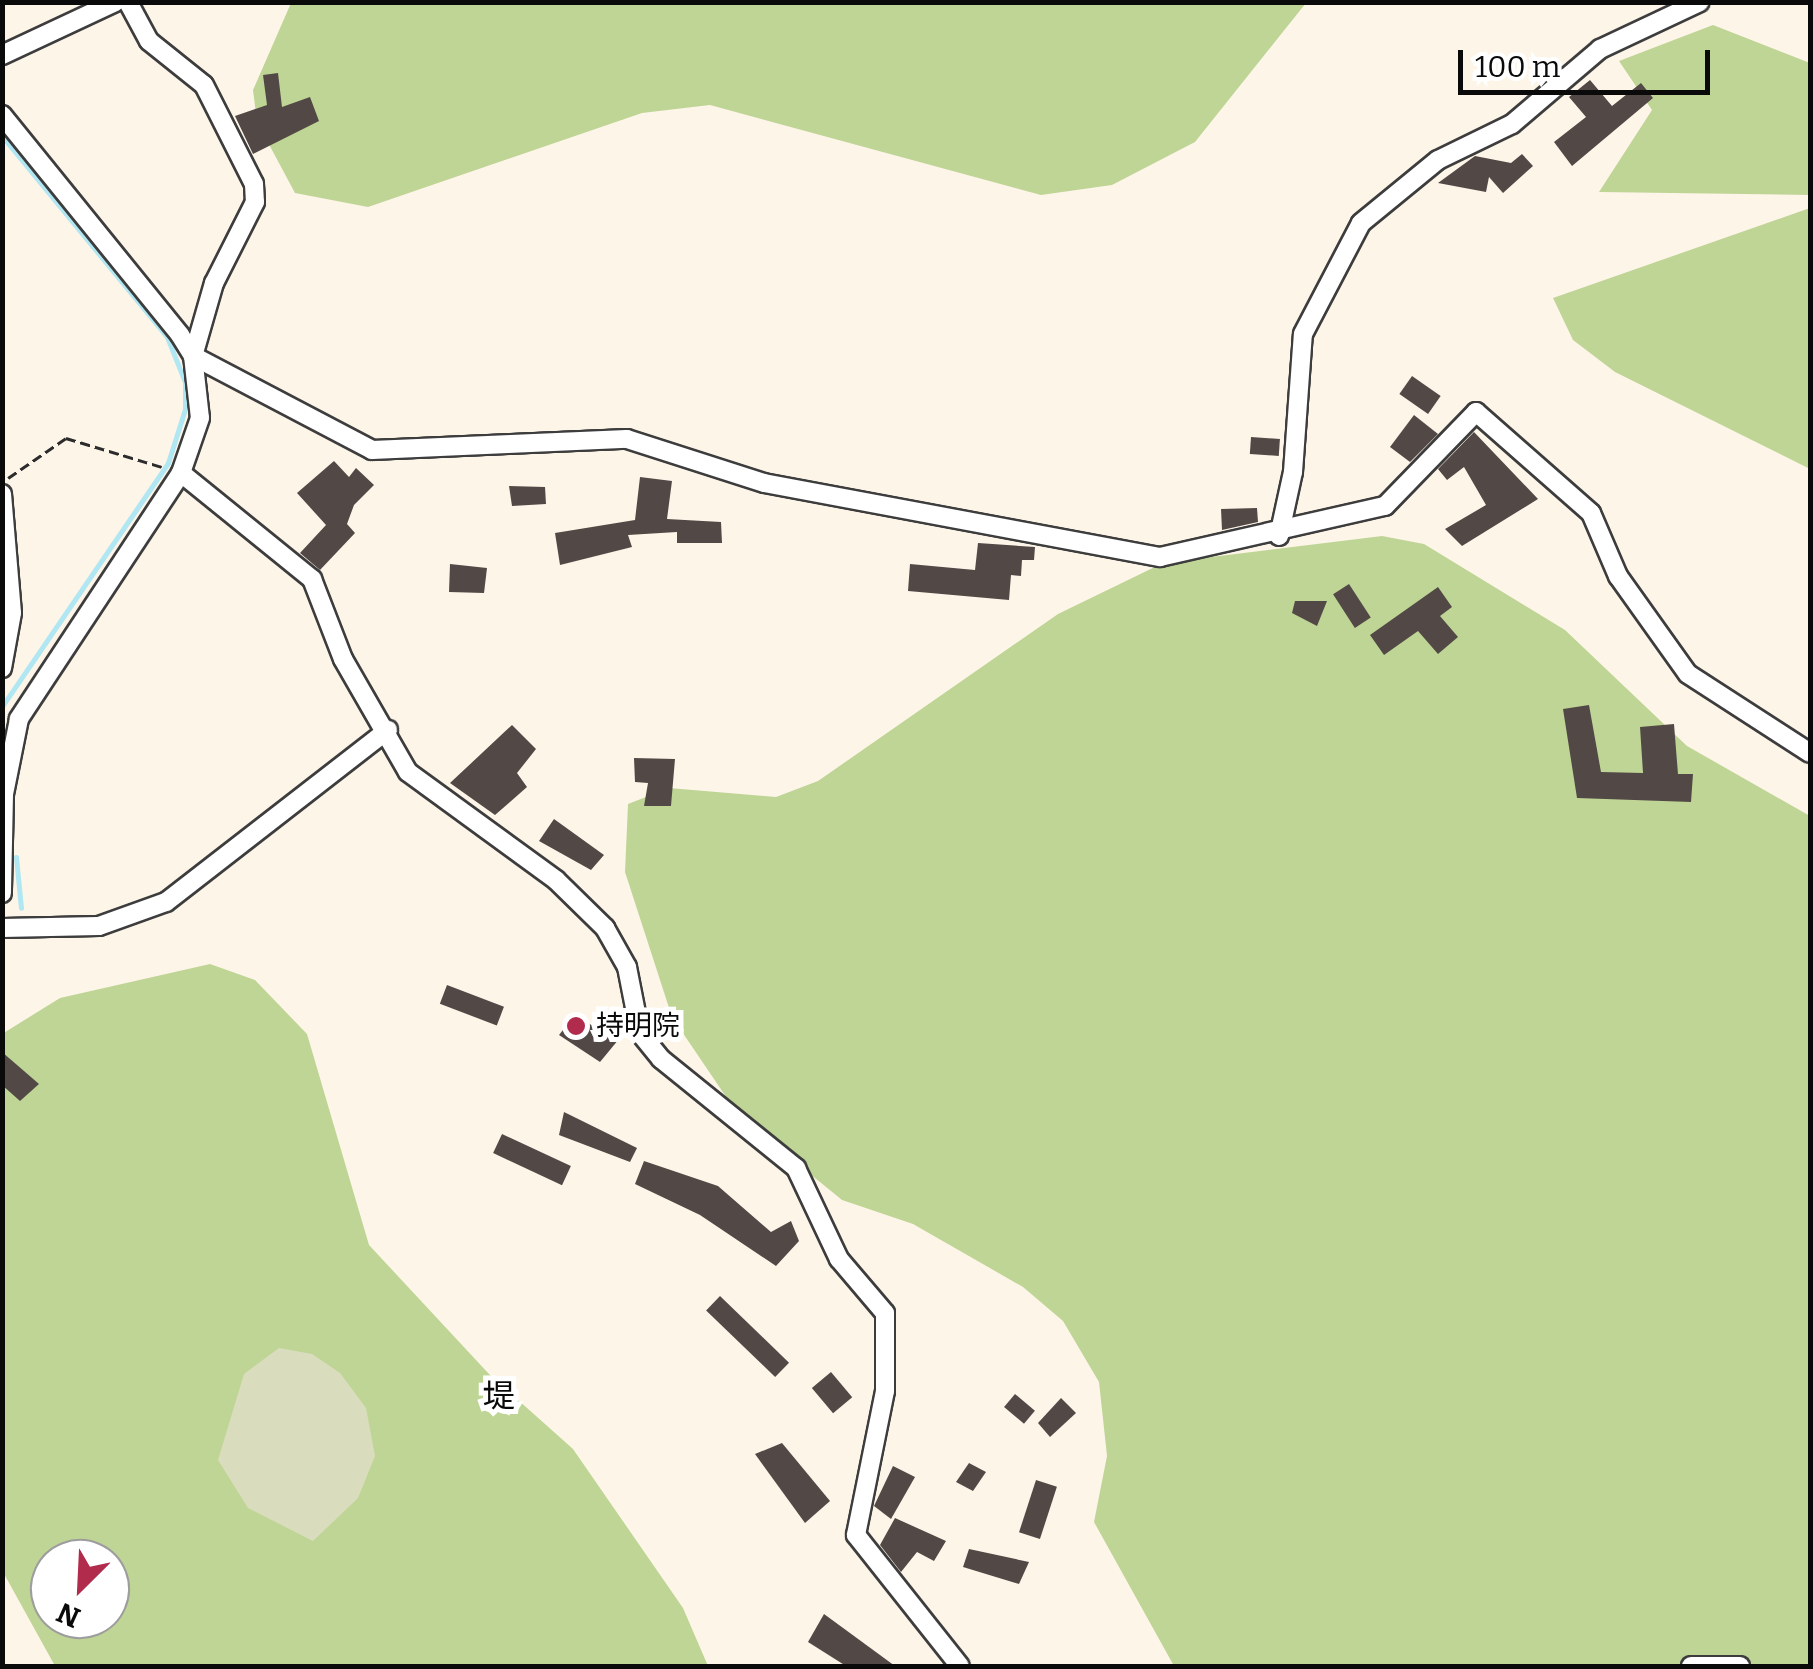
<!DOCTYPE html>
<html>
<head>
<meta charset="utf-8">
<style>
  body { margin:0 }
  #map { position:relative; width:1813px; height:1669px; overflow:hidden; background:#fef5e9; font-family:Bitter,"Noto Sans JP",serif }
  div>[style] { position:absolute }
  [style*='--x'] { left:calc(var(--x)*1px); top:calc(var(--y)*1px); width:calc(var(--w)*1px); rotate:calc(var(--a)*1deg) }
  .forest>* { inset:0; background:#bfd595 }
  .cemetery>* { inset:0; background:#d9ddbd }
  .stream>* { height:5px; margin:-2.5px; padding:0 2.5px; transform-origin:2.5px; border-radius:2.5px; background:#b0e7f2 }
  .building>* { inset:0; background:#524947; transform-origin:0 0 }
  .path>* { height:2.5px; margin-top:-1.25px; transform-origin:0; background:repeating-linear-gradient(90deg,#2c2c2c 0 10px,transparent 0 15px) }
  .roads { filter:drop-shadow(2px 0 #3d3d3d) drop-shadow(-2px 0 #3d3d3d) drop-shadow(0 2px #3d3d3d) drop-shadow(0 -2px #3d3d3d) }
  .minor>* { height:18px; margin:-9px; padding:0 9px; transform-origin:9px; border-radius:9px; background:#fff }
  .dots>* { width:28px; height:28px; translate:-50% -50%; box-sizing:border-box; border:5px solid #fff; border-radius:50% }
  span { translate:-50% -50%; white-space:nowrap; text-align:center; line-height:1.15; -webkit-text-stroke:10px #fff; paint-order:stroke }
  .poi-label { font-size:28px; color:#0a0a0a }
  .left { translate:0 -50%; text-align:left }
  .quarter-label { font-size:32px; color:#0a0a0a }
  .frame { position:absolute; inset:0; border:5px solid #0a0a0a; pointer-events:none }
  .north { position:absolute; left:30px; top:1539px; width:100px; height:100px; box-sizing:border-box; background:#fff; border:2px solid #9d9d9d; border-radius:50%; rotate:204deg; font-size:28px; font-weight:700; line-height:40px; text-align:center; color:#0a0a0a }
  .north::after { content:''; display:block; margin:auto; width:35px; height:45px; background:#b12b4c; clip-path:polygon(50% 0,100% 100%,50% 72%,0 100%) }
  .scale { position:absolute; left:1458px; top:50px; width:252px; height:45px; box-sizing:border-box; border:5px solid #0a0a0a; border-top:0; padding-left:12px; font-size:30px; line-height:35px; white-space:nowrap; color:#0a0a0a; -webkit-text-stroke:8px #fff; paint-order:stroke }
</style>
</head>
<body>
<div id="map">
  <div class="forest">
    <i style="clip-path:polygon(291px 3px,1306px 3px,1195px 142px,1112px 185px,1041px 195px,710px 105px,642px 113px,368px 207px,295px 193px,257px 122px,253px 90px)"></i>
    <i style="clip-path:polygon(1713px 25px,1810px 63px,1810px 195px,1599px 192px,1652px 110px,1619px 61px)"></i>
    <i style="clip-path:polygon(1810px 208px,1810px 469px,1615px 372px,1573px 340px,1553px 298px)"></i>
    <i style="clip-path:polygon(1382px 536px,1424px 544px,1565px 630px,1687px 746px,1810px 816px,1810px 1666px,1174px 1666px,1094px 1522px,1107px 1456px,1099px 1382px,1063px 1321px,1023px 1287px,913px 1224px,842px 1200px,739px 1116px,672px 1017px,625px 872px,628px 804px,669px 788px,776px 797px,818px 781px,1058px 614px,1163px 563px)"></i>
    <i style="clip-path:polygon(evenodd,210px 964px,255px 980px,307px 1034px,369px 1245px,489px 1374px,573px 1449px,683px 1608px,708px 1666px,55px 1666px,3px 1572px,2px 1034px,60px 998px,210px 964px,50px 1559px,110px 1559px,110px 1619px,50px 1619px,50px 1559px)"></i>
  </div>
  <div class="cemetery">
    <i style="clip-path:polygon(279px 1348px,312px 1354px,340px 1373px,366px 1408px,375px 1456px,358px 1498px,313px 1541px,248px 1508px,218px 1460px,244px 1374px)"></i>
  </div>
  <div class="stream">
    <i style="--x:2;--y:136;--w:260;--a:50.6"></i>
    <i style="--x:167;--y:337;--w:48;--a:68.2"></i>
    <i style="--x:185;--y:382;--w:27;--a:90"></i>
    <i style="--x:185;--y:409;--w:57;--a:107.5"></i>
    <i style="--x:168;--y:463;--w:294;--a:124.3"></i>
    <i style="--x:16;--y:857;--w:51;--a:84.4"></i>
  </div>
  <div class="building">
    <i style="clip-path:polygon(278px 73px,282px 107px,310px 97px,319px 121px,253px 154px,235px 116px,267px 105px,263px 75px)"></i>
    <i style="clip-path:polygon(1590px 80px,1612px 106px,1641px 83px,1653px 98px,1572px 166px,1554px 142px,1586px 117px,1569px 97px)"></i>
    <i style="clip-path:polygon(1522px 154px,1533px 166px,1503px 193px,1489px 177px,1486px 192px,1438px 183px,1475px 156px,1511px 163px)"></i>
    <i style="left:1412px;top:376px;width:35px;height:22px;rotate:35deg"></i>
    <i style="clip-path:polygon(1414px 415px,1438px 434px,1410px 462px,1390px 447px)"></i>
    <i style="clip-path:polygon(1474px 432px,1538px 499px,1462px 546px,1445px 529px,1486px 505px,1464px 467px,1447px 480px,1438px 469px)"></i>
    <i style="left:1251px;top:437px;width:29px;height:17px;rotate:4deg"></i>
    <i style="clip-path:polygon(334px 461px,349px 477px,356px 468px,374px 485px,354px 505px,347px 524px,355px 533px,320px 570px,300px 553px,326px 525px,297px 493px)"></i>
    <i style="clip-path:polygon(640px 477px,672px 481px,667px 519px,721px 522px,722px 543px,677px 543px,677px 532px,628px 535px,632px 547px,560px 565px,555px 533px,635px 520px)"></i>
    <i style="clip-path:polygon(509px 486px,545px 487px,546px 504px,512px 506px)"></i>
    <i style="clip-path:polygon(1257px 508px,1258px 522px,1222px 530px,1221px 509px)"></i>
    <i style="clip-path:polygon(978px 543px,1035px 547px,1034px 560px,1022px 560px,1021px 576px,1011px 575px,1009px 600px,908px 591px,910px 564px,975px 570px)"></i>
    <i style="clip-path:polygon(450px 564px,487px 568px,484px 593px,449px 592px)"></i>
    <i style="left:1349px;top:584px;width:40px;height:19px;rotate:57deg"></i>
    <i style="clip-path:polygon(1438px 587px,1452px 607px,1440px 616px,1458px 637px,1438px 654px,1418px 631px,1384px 655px,1370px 635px)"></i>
    <i style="clip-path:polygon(1295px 601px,1327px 601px,1317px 626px,1292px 613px)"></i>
    <i style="clip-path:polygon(1589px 705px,1601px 772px,1643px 773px,1640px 727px,1674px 724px,1678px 774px,1693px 774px,1691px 802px,1577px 798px,1563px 709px)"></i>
    <i style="clip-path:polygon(512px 725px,536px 749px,517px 773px,527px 787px,495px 815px,450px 783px)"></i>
    <i style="clip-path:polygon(634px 758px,675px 759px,671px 806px,644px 806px,648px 783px,635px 782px)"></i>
    <i style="clip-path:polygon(554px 819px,604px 855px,591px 870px,539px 841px)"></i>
    <i style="left:447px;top:985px;width:61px;height:20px;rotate:21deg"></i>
    <i style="clip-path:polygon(574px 1016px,619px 1039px,600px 1062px,559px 1035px)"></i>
    <i style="clip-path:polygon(2px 1052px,39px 1084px,20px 1101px,2px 1085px)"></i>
    <i style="clip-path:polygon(564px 1112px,637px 1148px,630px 1162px,559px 1135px)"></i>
    <i style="left:502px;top:1134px;width:76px;height:21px;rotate:25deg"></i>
    <i style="clip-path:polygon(644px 1161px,718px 1186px,771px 1232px,791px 1221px,799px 1241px,776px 1266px,700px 1215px,635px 1184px)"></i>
    <i style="left:720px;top:1296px;width:96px;height:20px;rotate:44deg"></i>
    <i style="left:831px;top:1372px;width:33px;height:25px;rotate:50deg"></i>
    <i style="left:1015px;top:1394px;width:26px;height:17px;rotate:40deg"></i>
    <i style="clip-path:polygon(1061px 1398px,1076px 1413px,1050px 1437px,1038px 1423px)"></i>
    <i style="clip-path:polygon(782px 1443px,830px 1501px,805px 1523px,755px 1454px)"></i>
    <i style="clip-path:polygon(969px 1463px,986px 1472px,973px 1491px,956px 1482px)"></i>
    <i style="clip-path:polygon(893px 1466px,915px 1477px,891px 1519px,874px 1506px)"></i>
    <i style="left:1036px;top:1480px;width:22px;height:55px;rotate:18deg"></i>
    <i style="clip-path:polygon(895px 1518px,946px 1541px,934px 1561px,917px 1552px,901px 1572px,880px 1545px)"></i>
    <i style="clip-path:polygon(969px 1549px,1029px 1562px,1019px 1584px,963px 1567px)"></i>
    <i style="clip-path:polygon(824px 1614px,895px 1666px,846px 1666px,808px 1642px)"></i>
  </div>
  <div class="path">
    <i style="--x:8;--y:478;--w:70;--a:-34.6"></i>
    <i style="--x:66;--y:438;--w:100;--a:16.8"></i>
  </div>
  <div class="roads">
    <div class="minor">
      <i style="--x:128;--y:2;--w:44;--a:61.7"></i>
      <i style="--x:149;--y:41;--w:70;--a:38.7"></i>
      <i style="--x:204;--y:85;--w:111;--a:63.2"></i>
      <i style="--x:254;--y:184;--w:18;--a:87"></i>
      <i style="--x:255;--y:202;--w:91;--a:116.8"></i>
      <i style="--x:214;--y:283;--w:76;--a:106"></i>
      <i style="--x:193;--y:356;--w:202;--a:27.7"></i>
      <i style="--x:372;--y:450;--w:255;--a:-2.5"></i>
      <i style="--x:627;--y:439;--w:144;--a:17.8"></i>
      <i style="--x:764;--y:483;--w:403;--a:10.6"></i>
      <i style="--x:1160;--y:557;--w:231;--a:-12.8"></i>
      <i style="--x:1385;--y:506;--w:131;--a:-45.9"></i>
      <i style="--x:1476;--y:412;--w:153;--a:41.3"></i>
      <i style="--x:1591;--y:513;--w:69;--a:66.8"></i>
      <i style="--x:1618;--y:576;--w:120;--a:54.5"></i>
      <i style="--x:1688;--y:674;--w:145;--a:32.9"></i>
      <i style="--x:2;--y:55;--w:125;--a:-25.1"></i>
      <i style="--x:2;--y:115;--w:283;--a:51"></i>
      <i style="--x:180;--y:335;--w:25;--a:58"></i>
      <i style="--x:193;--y:356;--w:62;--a:83.6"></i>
      <i style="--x:200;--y:418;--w:58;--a:109.1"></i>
      <i style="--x:181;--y:473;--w:295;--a:123.4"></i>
      <i style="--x:19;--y:719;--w:76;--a:101.3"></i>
      <i style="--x:4;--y:794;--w:99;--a:91.2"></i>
      <i style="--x:181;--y:473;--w:169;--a:39"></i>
      <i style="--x:312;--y:579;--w:86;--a:68.8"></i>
      <i style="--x:343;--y:659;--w:130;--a:60.1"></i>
      <i style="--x:408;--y:772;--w:183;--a:36.1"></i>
      <i style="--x:556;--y:880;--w:69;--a:44.4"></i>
      <i style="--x:605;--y:928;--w:45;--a:60.6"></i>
      <i style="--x:627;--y:967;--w:67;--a:78.9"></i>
      <i style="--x:640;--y:1033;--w:33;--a:51"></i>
      <i style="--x:661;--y:1059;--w:174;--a:38.9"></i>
      <i style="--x:796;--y:1168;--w:101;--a:64.7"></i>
      <i style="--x:839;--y:1259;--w:71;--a:49.6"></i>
      <i style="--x:885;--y:1313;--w:78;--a:90"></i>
      <i style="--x:885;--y:1391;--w:147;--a:101.4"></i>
      <i style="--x:856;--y:1535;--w:167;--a:51.6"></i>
      <i style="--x:2;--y:494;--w:119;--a:85.2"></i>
      <i style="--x:12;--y:613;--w:56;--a:100.3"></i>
      <i style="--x:1279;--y:536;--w:66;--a:-77.7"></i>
      <i style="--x:1293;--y:472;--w:138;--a:-85.9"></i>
      <i style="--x:1303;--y:334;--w:125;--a:-62.4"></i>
      <i style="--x:1361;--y:223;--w:99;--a:-39.3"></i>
      <i style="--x:1438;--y:160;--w:82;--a:-25.9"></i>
      <i style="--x:1512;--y:124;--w:116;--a:-40.4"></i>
      <i style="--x:1600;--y:49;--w:110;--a:-25.2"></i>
      <i style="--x:2;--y:928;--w:97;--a:-1.2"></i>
      <i style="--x:99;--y:926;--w:71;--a:-19.7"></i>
      <i style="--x:166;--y:902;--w:281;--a:-37.8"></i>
      <i style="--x:1691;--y:1666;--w:49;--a:0"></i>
    </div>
  </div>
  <div class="dots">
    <i style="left:576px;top:1026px;background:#b12b4c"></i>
  </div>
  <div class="poi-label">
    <span class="left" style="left:596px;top:1026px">持明院</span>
  </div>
  <div class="quarter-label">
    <span style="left:499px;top:1396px">堤</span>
  </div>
  <div class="frame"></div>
  <div class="north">N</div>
  <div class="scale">100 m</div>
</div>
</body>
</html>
